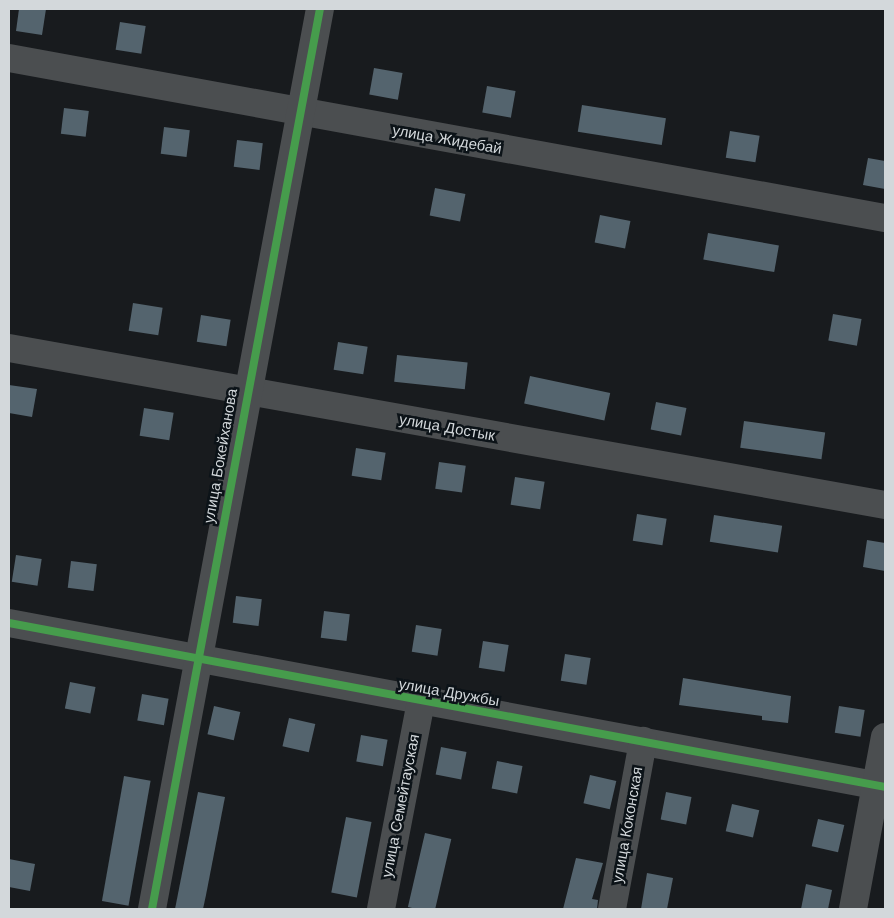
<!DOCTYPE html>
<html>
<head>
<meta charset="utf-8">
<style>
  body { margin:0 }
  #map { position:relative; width:894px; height:918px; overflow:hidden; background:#181b1e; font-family:"Work Sans",sans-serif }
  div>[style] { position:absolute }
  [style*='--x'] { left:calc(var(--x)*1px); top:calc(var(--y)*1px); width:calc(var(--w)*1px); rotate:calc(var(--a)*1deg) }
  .building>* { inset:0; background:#54646e; transform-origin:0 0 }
  .minor>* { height:28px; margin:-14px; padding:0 14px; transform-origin:14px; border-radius:14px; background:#4b4e50 }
  .cycleway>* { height:8px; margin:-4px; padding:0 4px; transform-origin:4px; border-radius:4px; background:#469c4c }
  span { translate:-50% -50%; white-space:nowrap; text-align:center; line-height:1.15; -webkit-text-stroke:5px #0c1318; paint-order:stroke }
  .street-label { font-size:15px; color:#d3d8db }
  .frame { position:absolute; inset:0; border:10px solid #d3d8db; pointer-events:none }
</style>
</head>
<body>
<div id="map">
  <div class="building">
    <i style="clip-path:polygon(19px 9px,46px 9px,42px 35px,16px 31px)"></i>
    <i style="left:120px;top:22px;width:26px;height:28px;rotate:9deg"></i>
    <i style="left:374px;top:68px;width:29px;height:27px;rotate:10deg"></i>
    <i style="left:487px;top:86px;width:29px;height:27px;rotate:10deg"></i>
    <i style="left:582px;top:105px;width:85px;height:27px;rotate:9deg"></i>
    <i style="left:64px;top:108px;width:25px;height:26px;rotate:7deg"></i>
    <i style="left:164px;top:127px;width:26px;height:27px;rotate:7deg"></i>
    <i style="left:730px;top:131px;width:30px;height:27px;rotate:9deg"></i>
    <i style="left:237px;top:140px;width:26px;height:27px;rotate:7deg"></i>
    <i style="clip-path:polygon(868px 158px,885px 161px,885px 189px,863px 185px)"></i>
    <i style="left:435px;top:188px;width:31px;height:28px;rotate:11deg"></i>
    <i style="left:600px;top:215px;width:31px;height:28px;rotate:11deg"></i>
    <i style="left:708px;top:233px;width:72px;height:27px;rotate:10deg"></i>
    <i style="left:133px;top:303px;width:30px;height:28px;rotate:9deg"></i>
    <i style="left:833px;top:314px;width:29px;height:27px;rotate:10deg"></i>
    <i style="left:201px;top:315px;width:30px;height:27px;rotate:9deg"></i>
    <i style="left:338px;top:342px;width:30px;height:28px;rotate:9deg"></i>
    <i style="left:397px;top:355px;width:71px;height:27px;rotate:6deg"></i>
    <i style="left:530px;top:376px;width:82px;height:28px;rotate:12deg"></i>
    <i style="clip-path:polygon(9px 385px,37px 389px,32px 417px,9px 413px)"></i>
    <i style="left:656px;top:402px;width:31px;height:28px;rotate:11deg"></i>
    <i style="left:144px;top:408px;width:30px;height:28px;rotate:9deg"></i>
    <i style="left:744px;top:421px;width:82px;height:27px;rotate:8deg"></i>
    <i style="left:356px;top:448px;width:30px;height:28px;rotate:9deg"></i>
    <i style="left:439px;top:462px;width:27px;height:27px;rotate:8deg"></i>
    <i style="left:515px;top:477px;width:30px;height:28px;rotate:9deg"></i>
    <i style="left:637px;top:514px;width:30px;height:27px;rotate:9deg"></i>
    <i style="left:714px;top:515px;width:69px;height:27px;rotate:9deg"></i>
    <i style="clip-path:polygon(867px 540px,885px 543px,885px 571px,863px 567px)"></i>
    <i style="left:16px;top:555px;width:26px;height:27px;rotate:9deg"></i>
    <i style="left:71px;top:561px;width:26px;height:27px;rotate:7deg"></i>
    <i style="left:236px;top:596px;width:26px;height:27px;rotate:7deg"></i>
    <i style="left:324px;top:611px;width:26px;height:27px;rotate:7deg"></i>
    <i style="left:416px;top:625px;width:26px;height:27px;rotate:9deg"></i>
    <i style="left:483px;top:641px;width:26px;height:27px;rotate:9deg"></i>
    <i style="left:565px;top:654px;width:26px;height:27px;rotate:9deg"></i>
    <i style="clip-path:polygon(683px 678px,791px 696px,788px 723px,762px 720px,762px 716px,679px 705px)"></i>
    <i style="left:70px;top:682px;width:26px;height:27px;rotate:11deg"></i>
    <i style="left:142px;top:694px;width:27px;height:27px;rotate:10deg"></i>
    <i style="left:214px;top:706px;width:27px;height:29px;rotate:13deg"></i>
    <i style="left:839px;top:706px;width:26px;height:27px;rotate:9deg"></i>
    <i style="left:289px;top:718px;width:27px;height:29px;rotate:13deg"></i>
    <i style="left:361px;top:735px;width:27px;height:27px;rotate:10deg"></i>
    <i style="left:441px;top:747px;width:26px;height:28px;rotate:11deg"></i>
    <i style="left:497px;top:761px;width:26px;height:28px;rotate:11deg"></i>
    <i style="left:590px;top:775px;width:27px;height:29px;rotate:13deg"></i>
    <i style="left:124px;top:776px;width:27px;height:127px;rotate:10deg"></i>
    <i style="clip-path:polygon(198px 792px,225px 797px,206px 895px,203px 909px,175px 909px)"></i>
    <i style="left:666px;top:792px;width:26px;height:28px;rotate:11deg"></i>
    <i style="left:732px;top:804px;width:28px;height:28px;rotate:13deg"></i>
    <i style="left:346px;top:817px;width:26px;height:77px;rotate:11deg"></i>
    <i style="left:818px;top:819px;width:27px;height:28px;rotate:13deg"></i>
    <i style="left:425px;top:833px;width:27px;height:76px;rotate:13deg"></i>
    <i style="clip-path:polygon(576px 858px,603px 863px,592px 899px,598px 900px,597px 909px,563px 909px)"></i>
    <i style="clip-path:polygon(9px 859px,35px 864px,30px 891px,9px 887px)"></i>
    <i style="clip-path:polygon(647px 873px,673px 878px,667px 909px,641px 909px)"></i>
    <i style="clip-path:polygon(806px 884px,832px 890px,828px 909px,801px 909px)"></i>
  </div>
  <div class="minor">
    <i style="--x:9;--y:58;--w:890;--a:10.35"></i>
    <i style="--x:9;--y:348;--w:890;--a:10.16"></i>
    <i style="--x:9;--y:623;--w:891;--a:10.6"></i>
    <i style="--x:152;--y:909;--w:916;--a:-79.43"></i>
    <i style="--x:381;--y:909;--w:211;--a:-79.1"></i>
    <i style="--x:612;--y:909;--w:171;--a:-79.5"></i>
    <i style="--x:853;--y:909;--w:175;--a:-79.5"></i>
  </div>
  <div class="cycleway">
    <i style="--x:9;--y:623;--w:891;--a:10.6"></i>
    <i style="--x:152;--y:909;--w:916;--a:-79.43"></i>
  </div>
  <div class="street-label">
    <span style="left:447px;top:140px;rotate:10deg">улица Жидебай</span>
    <span style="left:447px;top:428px;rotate:10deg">улица Достык</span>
    <span style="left:221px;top:456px;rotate:-80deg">улица Бокейханова</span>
    <span style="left:449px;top:693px;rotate:10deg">улица Дружбы</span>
    <span style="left:401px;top:806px;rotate:-79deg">улица Семейтауская</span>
    <span style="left:628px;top:825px;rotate:-80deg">улица Коконская</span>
  </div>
  <div class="frame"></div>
</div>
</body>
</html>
